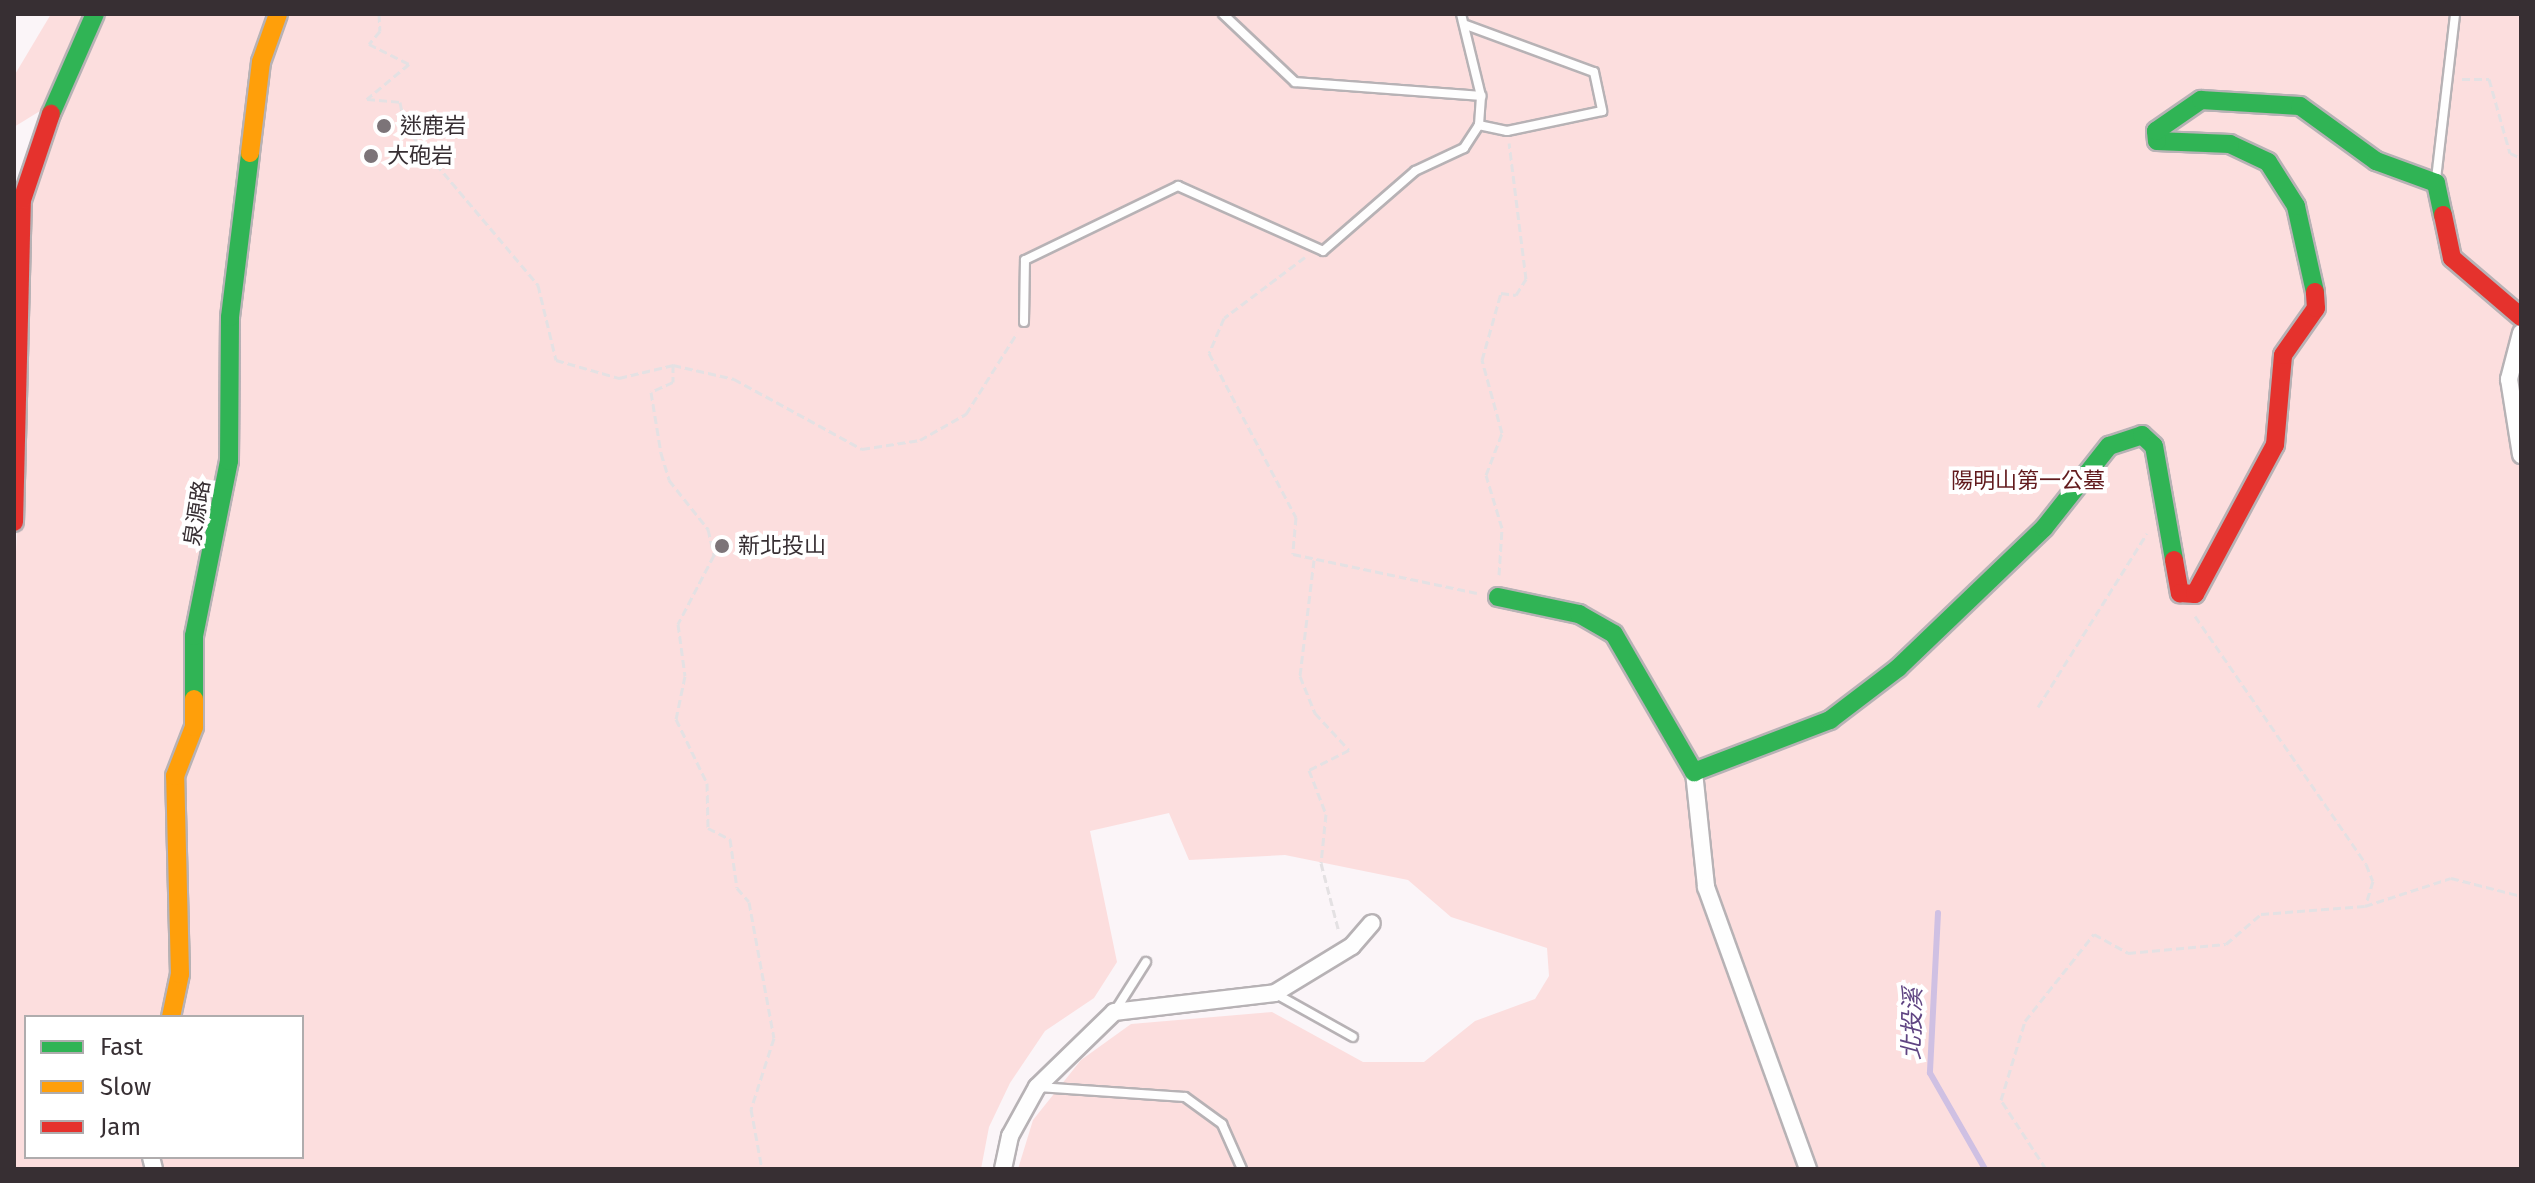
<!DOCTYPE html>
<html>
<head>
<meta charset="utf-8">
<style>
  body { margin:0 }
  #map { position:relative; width:2535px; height:1183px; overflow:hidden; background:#fbf5f8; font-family:"Fira Sans","Noto Sans TC",sans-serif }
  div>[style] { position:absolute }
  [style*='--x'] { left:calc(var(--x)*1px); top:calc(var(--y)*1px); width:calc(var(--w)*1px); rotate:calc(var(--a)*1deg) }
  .green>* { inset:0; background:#fcdede }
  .stream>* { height:6px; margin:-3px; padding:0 3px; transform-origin:3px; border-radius:3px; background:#cfc0e3 }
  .path>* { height:3px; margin-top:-1.5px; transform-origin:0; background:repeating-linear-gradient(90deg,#e4e1e3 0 8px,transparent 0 12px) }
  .roads { filter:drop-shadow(2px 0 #b7b2b5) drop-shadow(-2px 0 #b7b2b5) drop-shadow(0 2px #b7b2b5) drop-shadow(0 -2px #b7b2b5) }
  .lane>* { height:8px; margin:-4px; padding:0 4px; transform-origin:4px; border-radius:4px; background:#fefefe }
  .street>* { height:16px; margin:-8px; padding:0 8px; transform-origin:8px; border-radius:8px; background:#fefefe }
  .fast>* { height:18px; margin:-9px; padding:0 9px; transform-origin:9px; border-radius:9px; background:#30b455 }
  .slow>* { height:18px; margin:-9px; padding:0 9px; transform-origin:9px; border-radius:9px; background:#ff9f0a }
  .jam>* { height:18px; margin:-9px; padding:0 9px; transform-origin:9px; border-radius:9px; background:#e5322d }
  .dots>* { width:22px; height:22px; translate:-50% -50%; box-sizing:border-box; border:4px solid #fff; border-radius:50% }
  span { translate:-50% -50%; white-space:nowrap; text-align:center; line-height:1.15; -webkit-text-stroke:8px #fff; paint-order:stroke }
  .poi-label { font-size:22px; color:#372f33 }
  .left { translate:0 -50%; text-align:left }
  .park-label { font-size:22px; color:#621b1d }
  .street-label { font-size:22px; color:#372f33 }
  .water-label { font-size:24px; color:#5f4482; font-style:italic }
  .frame { position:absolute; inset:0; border:16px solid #372f33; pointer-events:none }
  .legend { position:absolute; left:24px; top:1015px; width:280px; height:144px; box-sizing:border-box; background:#fff; border:2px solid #afacad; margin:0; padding:10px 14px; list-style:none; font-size:24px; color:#372f33 }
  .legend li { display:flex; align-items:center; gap:16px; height:40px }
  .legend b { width:40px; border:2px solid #afacad }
</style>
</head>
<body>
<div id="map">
  <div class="green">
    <i style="clip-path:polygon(51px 14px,87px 14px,40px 111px,14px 127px,14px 76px)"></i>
    <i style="clip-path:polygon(evenodd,106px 14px,2521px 14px,2521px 1169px,1018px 1169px,1033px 1120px,1081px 1060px,1131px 1024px,1272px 1012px,1363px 1062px,1424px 1062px,1475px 1021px,1535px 999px,1549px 976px,1547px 948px,1451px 917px,1408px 880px,1285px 855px,1189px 860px,1169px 813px,1090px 831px,1117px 962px,1094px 998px,1045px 1031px,1010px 1083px,989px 1127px,981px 1169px,14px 1169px,14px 603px,30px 197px,53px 124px,106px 14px,26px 1017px,302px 1017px,302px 1157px,26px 1157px,26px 1017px)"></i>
  </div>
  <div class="stream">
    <i style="--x:1938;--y:913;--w:160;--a:92.9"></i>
    <i style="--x:1930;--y:1073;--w:111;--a:60.2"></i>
  </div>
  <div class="path">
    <i style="--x:379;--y:14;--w:17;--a:87"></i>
    <i style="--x:380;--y:31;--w:17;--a:130"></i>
    <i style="--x:369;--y:44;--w:45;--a:26.6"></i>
    <i style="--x:409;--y:64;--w:55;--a:140.2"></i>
    <i style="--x:367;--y:99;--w:33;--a:5"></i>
    <i style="--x:400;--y:102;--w:25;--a:79"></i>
    <i style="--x:405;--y:127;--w:207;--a:49.9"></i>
    <i style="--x:538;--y:285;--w:77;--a:76.5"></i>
    <i style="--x:556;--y:360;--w:66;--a:15.9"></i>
    <i style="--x:619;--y:378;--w:56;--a:-13.5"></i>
    <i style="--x:673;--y:365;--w:63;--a:12.9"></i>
    <i style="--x:734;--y:379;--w:146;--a:28.7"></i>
    <i style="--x:862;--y:449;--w:59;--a:-8.8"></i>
    <i style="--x:920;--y:440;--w:53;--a:-29.5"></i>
    <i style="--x:966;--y:414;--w:96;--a:-57.8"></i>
    <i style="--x:2462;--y:79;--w:27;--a:0"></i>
    <i style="--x:2489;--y:79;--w:77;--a:74.2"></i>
    <i style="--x:2510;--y:153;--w:12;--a:24"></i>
    <i style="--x:1305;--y:257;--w:101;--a:143"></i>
    <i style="--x:1224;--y:318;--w:38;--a:113"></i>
    <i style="--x:1209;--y:353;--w:186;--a:62.1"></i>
    <i style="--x:1296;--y:517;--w:37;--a:95"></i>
    <i style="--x:1293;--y:554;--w:188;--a:12"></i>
    <i style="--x:673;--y:365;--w:17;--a:90"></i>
    <i style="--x:673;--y:382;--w:24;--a:156"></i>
    <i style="--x:651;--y:392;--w:62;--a:80.7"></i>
    <i style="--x:661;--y:453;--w:28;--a:73"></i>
    <i style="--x:669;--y:480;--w:63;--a:51.5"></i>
    <i style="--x:708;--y:529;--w:28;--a:77"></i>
    <i style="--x:714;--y:555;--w:78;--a:117.6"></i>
    <i style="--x:678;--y:624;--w:52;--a:82.3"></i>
    <i style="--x:685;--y:676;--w:44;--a:101.8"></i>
    <i style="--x:676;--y:719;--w:71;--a:64.2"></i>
    <i style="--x:707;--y:783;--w:45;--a:88.7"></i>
    <i style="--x:708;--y:828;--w:25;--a:27"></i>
    <i style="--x:730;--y:839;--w:49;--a:81.9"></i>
    <i style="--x:737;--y:888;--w:18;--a:49"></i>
    <i style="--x:749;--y:902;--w:138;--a:79.6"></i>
    <i style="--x:774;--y:1038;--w:75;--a:107.9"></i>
    <i style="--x:751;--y:1109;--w:61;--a:79.6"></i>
    <i style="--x:1314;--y:560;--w:117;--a:96.9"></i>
    <i style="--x:1300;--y:676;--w:40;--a:68"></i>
    <i style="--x:1315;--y:713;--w:50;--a:47.4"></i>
    <i style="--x:1349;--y:750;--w:45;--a:153.4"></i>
    <i style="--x:1309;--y:770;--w:47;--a:68.9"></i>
    <i style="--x:1326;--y:814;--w:49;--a:95.8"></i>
    <i style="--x:1321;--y:863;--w:71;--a:75.4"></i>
    <i style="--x:1499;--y:575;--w:47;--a:-86.3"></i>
    <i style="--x:1502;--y:528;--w:55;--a:-106.8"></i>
    <i style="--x:1486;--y:475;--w:45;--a:-69.1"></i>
    <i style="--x:1502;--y:433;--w:76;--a:-105.3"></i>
    <i style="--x:1482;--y:360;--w:70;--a:-74.2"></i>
    <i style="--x:1501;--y:293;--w:15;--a:8"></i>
    <i style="--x:1516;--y:295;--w:19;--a:-58"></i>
    <i style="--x:1526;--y:279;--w:137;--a:-97.1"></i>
    <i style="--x:2195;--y:616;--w:301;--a:55.4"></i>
    <i style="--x:2366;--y:864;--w:18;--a:68"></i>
    <i style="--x:2373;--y:881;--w:24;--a:107"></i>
    <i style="--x:2038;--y:707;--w:205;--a:-57.9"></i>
    <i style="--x:2046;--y:1169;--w:82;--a:-123.1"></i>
    <i style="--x:2001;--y:1100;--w:83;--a:-73.1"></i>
    <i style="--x:2025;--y:1021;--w:111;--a:-51.6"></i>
    <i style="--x:2094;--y:934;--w:39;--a:29"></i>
    <i style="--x:2128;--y:953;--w:98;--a:-5.2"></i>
    <i style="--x:2226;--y:944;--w:46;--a:-40.6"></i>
    <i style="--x:2261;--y:914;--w:104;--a:-4.4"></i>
    <i style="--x:2365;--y:906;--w:90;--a:-18"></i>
    <i style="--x:2451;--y:878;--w:72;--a:14.4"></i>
  </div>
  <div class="roads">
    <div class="lane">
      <i style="--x:1223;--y:14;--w:99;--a:43.4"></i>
      <i style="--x:1295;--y:82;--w:187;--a:4.3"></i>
      <i style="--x:1466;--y:25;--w:136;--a:20.2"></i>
      <i style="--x:1594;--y:72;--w:40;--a:78"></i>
      <i style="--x:1602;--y:111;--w:97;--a:168.1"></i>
      <i style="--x:1507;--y:131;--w:29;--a:-168"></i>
      <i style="--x:2436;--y:179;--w:166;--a:-83.4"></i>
      <i style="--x:1024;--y:322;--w:62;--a:-89.1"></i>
      <i style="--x:1025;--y:260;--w:170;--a:-25.8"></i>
      <i style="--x:1178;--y:186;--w:159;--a:24.1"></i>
      <i style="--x:1323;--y:251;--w:122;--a:-41"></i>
      <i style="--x:1415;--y:171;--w:54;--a:-25.1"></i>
      <i style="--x:1464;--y:148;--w:27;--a:-57"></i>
      <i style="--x:1479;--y:125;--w:29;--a:-86"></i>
      <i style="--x:1481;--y:96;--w:84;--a:-103.7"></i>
      <i style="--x:1276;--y:994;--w:88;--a:29.2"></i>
      <i style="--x:1115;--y:1011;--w:58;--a:-57.7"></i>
      <i style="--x:1038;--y:1087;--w:147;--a:3.9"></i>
      <i style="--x:1185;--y:1097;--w:46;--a:36.1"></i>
      <i style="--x:1222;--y:1124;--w:49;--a:66"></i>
    </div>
    <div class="street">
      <i style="--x:2521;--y:333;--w:48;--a:104.6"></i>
      <i style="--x:2509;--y:379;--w:77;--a:81"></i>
      <i style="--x:1694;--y:772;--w:116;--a:84"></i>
      <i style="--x:1706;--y:887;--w:300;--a:70.1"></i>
      <i style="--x:151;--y:1157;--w:12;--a:76"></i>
      <i style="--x:1003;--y:1169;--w:34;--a:-78"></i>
      <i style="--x:1010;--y:1136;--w:56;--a:-61.1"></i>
      <i style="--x:1037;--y:1087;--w:107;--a:-44.2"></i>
      <i style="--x:1114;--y:1012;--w:162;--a:-6.7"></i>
      <i style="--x:1275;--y:993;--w:90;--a:-31.4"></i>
      <i style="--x:1352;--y:946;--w:30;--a:-49"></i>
    </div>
    <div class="fast">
      <i style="--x:51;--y:114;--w:109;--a:-66.3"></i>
      <i style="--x:2315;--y:292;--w:88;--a:-102.5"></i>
      <i style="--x:2296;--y:206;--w:52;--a:-122.5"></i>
      <i style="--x:2268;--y:162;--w:42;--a:-154.7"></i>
      <i style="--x:2230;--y:144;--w:73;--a:-177.6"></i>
      <i style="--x:2157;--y:141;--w:10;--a:-96"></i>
      <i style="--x:2156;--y:131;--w:55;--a:-34.6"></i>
      <i style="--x:2201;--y:100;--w:99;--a:3.5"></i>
      <i style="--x:2300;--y:106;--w:94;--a:35.9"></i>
      <i style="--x:2376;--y:161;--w:64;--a:20.1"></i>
      <i style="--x:2436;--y:183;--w:33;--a:78"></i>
      <i style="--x:1498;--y:597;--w:83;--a:11.9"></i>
      <i style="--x:1579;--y:614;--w:40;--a:29.7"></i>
      <i style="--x:1614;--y:634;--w:160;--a:59.9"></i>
      <i style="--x:1694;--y:772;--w:146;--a:-20.9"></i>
      <i style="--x:1830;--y:720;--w:86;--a:-37.4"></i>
      <i style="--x:1898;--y:668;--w:202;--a:-43.8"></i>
      <i style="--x:2044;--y:528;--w:105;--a:-51.6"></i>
      <i style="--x:2109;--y:446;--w:35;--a:-18"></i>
      <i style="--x:2142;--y:435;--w:16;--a:43"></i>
      <i style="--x:2154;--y:446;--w:116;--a:80"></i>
      <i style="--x:194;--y:699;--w:63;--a:-90"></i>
      <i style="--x:194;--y:636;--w:178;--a:-78.7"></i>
      <i style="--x:229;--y:461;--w:144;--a:-89.6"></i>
      <i style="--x:230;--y:317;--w:165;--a:-83"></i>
    </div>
    <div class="slow">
      <i style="--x:250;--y:153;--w:92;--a:-83.1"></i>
      <i style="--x:261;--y:62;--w:51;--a:-70.5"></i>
      <i style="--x:171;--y:1017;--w:44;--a:-78.2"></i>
      <i style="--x:180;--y:974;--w:198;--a:-91.4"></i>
      <i style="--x:175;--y:776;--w:53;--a:-68.8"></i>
      <i style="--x:194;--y:727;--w:28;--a:-90"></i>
    </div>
    <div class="jam">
      <i style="--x:2443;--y:215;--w:44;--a:78.2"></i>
      <i style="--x:2452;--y:258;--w:91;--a:40.5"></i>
      <i style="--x:14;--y:522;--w:322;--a:-88.6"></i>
      <i style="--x:22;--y:200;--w:91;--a:-71.4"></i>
      <i style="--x:2174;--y:560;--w:34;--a:80"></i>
      <i style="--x:2180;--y:593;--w:15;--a:4"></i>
      <i style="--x:2195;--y:594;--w:169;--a:-61.8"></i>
      <i style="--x:2275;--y:445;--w:90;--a:-84.9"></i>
      <i style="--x:2283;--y:355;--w:57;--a:-54.9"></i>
      <i style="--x:2316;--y:308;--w:16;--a:-94"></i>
    </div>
  </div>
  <div class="dots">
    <i style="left:384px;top:126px;background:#7c7478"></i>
    <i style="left:371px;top:156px;background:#7c7478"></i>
    <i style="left:722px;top:546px;background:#7c7478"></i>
  </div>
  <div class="poi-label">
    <span class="left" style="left:400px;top:126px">迷鹿岩</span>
    <span class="left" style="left:387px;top:156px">大砲岩</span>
    <span class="left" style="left:738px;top:546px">新北投山</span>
  </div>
  <div class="park-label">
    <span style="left:2028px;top:481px">陽明山第一公墓</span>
  </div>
  <div class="street-label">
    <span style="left:197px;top:513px;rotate:-81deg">泉源路</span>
  </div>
  <div class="water-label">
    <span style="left:1913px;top:1024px;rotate:-89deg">北投溪</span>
  </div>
  <div class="frame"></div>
  <ul class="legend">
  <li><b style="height:10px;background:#30b455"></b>Fast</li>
  <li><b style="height:10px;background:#ff9f0a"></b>Slow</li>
  <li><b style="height:10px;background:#e5322d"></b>Jam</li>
  </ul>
</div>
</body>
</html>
